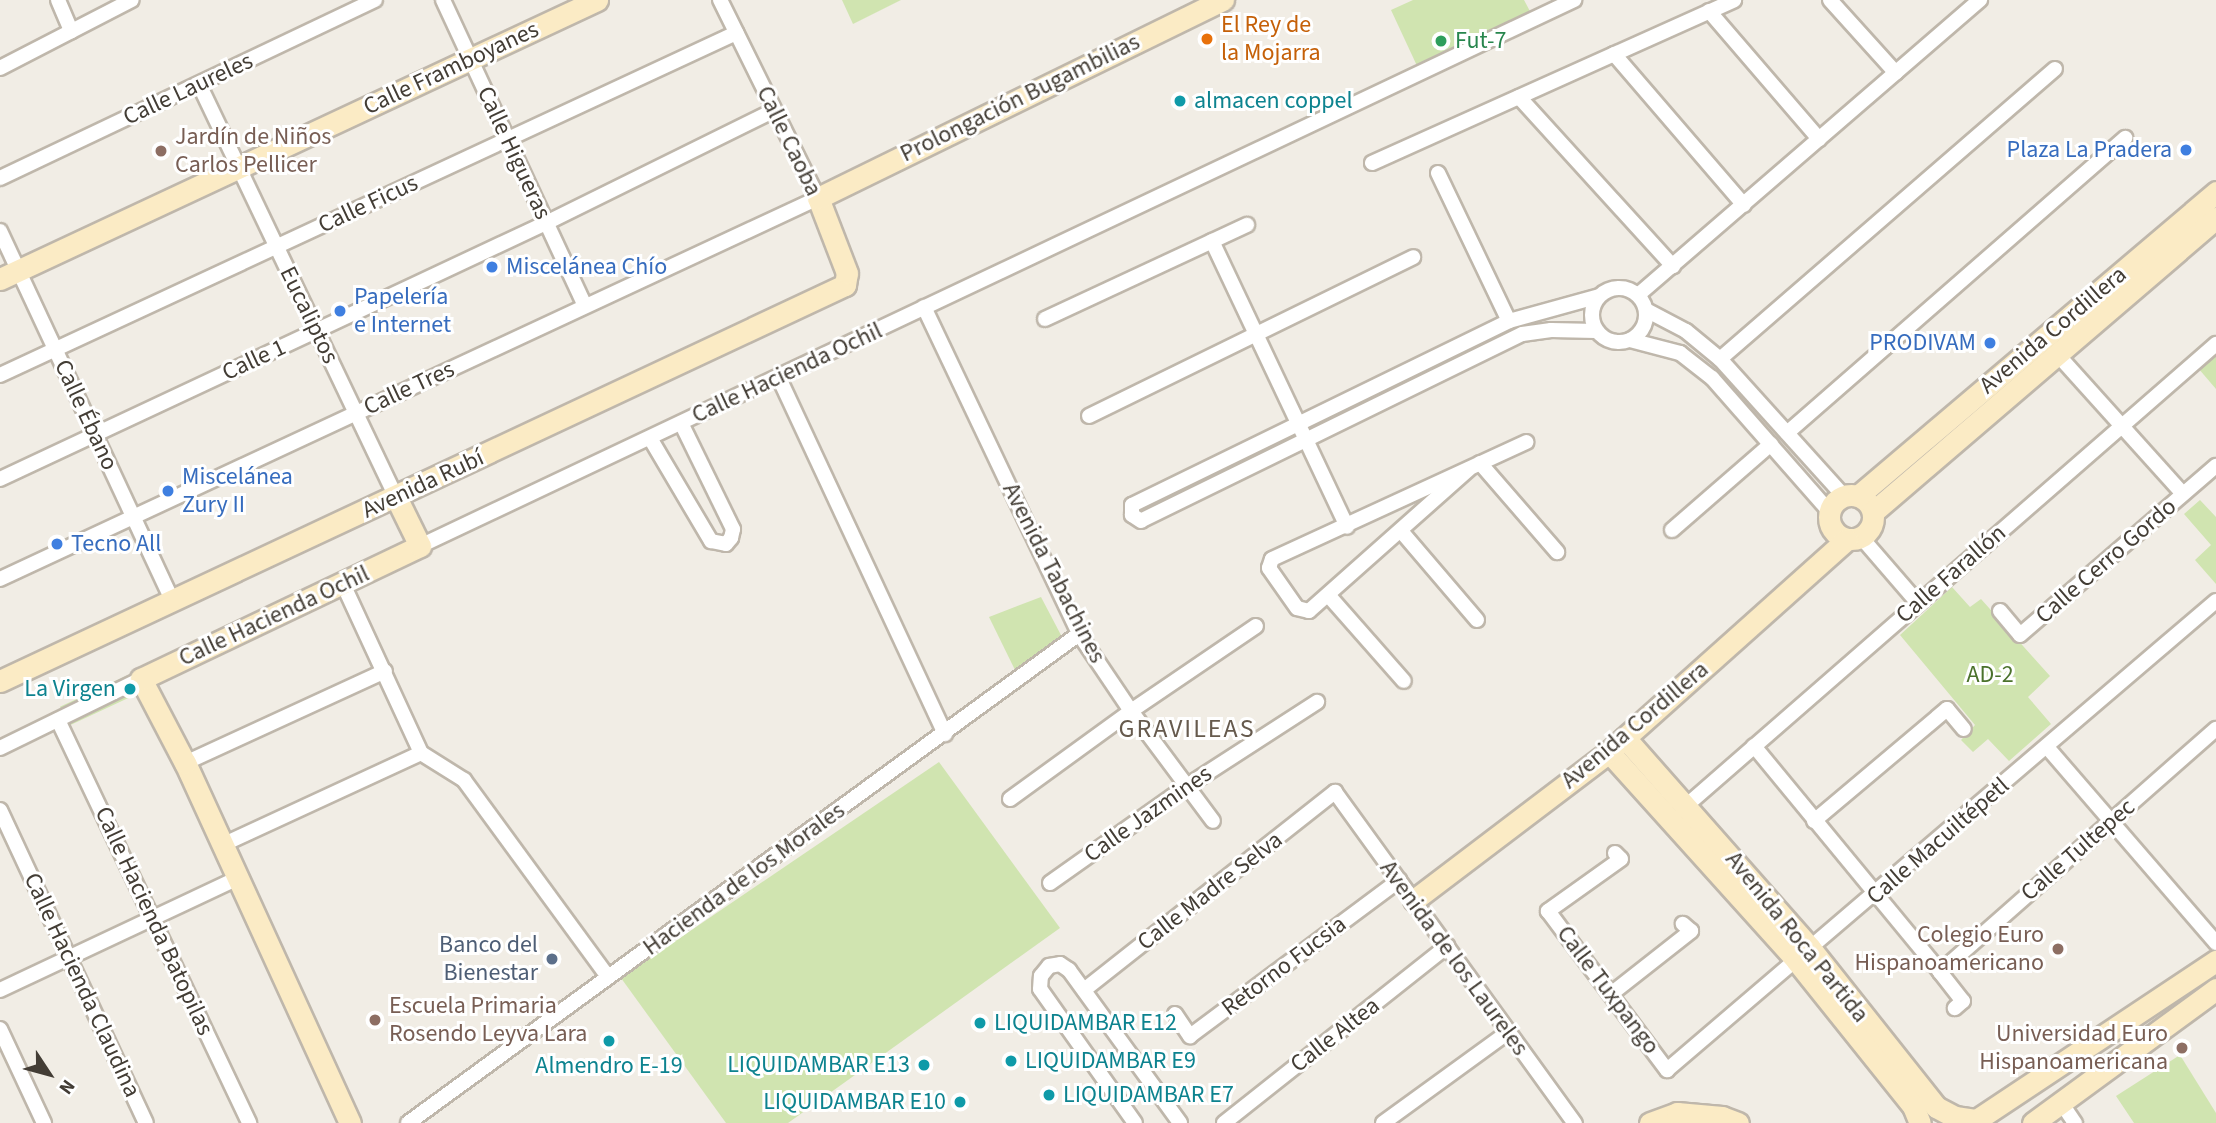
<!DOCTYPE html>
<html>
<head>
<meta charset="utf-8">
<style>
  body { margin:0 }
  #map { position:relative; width:2216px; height:1123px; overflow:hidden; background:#f1ede5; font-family:"Source Sans 3",sans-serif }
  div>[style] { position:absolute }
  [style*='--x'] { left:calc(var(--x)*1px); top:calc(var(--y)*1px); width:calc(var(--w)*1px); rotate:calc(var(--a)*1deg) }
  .green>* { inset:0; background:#d0e4b0; transform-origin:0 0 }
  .roads { filter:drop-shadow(2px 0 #bfb7ab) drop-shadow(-2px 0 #bfb7ab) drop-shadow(0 2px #bfb7ab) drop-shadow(0 -2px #bfb7ab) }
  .street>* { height:14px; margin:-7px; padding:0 7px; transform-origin:7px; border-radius:7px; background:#fff }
  .street>.ring { margin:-7px; padding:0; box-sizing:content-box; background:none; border:14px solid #fff; border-radius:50% }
  .secondary>* { height:21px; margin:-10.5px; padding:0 10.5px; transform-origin:10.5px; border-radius:10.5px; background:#fbebc5 }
  .secondary>.ring { margin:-10.5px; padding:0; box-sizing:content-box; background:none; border:21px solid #fbebc5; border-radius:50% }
  .dots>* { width:19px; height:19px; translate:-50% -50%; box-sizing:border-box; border:4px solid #fff; border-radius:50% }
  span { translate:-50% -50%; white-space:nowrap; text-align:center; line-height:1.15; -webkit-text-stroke:6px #fff; paint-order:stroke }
  .food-label { font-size:24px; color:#c56008 }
  .left { translate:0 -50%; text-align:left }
  .leisure-label { font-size:24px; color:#27864d }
  .street-label { font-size:24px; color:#433d35 }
  .culture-label { font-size:24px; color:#0d838f }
  .right { translate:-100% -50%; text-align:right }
  .education-label { font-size:24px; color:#785e54 }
  .shop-label { font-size:24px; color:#366cbe }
  .park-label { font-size:24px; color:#4b722c }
  .service-label { font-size:24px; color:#4e5e75 }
  .neighbourhood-label { font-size:26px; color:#665a4d; letter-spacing:2px }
  .north { position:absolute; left:14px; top:1039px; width:70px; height:70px; -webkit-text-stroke:5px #fff; paint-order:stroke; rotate:126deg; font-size:19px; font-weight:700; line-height:28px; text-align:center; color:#433d35 }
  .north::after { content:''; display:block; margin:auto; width:24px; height:32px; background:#433d35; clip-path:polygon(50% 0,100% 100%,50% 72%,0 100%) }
</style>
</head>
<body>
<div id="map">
  <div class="green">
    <i style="clip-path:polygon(842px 0,901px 0,853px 24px)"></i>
    <i style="clip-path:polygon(1413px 0,1524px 0,1532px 15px,1418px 68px,1391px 10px)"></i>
    <i style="clip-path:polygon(2216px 353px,2216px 389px,2198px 368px)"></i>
    <i style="clip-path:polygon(2200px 500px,2216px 517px,2216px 584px,2195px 560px,2211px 545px,2184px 514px)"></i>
    <i style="clip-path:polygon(1952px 587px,1970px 607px,1981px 599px,2050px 676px,2028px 697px,2051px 724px,2009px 761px,1988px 739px,1973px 752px,1961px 740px,1975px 725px,1900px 635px)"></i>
    <i style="clip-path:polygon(1041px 597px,1062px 637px,1016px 672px,989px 617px)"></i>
    <i style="left:128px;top:675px;width:21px;height:75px;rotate:65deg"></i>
    <i style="clip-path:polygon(939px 762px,1060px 928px,788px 1123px,726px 1123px,621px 978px)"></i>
    <i style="clip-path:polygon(2180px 1055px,2216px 1113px,2216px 1123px,2134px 1123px,2116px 1096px)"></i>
  </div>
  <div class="roads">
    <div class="street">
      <i style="--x:58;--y:0;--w:34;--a:67"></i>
      <i style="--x:443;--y:0;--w:337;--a:65.1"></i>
      <i style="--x:1830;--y:0;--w:98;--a:47.9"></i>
      <i style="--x:1709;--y:11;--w:169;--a:49.3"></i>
      <i style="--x:1614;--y:54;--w:199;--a:49.3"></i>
      <i style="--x:0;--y:68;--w:148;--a:-27.3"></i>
      <i style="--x:199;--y:84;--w:458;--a:64.5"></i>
      <i style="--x:1519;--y:97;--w:229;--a:47.7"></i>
      <i style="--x:1372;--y:163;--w:397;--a:-24.2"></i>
      <i style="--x:1438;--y:173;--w:164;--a:64.4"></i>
      <i style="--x:0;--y:178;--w:415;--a:-25.4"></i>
      <i style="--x:0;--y:231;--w:407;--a:65"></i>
      <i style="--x:1212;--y:241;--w:316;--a:64.7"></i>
      <i class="ring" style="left:1592px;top:288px;width:40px;height:40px"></i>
      <i style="--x:1638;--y:295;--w:452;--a:-40.8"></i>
      <i style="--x:924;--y:307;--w:362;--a:64.6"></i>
      <i style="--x:1079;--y:634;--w:93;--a:56"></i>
      <i style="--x:1131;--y:711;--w:137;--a:53.3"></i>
      <i style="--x:1646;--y:310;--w:45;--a:27.7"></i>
      <i style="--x:1686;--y:331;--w:44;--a:39.5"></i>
      <i style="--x:1720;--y:359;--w:185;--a:47.9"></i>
      <i style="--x:1045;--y:319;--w:223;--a:-25"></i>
      <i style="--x:1596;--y:331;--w:45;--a:-178.7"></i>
      <i style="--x:1551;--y:330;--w:29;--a:172"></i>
      <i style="--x:1522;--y:334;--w:424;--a:153.9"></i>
      <i style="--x:1141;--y:521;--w:11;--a:-146"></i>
      <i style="--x:1132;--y:515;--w:10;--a:-90"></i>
      <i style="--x:1132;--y:505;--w:420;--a:-26"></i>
      <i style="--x:1509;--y:321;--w:93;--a:-15.5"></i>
      <i style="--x:1630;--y:340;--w:52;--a:14.6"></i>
      <i style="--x:1680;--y:353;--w:41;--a:38"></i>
      <i style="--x:1712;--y:378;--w:177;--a:48.7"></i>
      <i style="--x:2057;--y:354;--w:188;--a:48"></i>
      <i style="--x:1720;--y:359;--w:443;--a:-40.9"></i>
      <i style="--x:0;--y:375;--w:812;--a:-24.92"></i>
      <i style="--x:779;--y:378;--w:393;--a:65"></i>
      <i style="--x:1089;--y:416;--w:361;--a:-26.1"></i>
      <i style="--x:1787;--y:433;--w:449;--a:-41.1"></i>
      <i style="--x:650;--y:438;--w:120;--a:59.4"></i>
      <i style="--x:711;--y:541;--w:15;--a:11"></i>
      <i style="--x:726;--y:544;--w:8;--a:-50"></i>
      <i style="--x:731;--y:538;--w:9;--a:-77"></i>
      <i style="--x:733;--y:529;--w:118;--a:-116.1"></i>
      <i style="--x:1480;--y:463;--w:118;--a:49.1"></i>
      <i style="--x:1469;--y:469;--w:214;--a:138.4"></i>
      <i style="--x:1309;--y:611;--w:12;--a:-166"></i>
      <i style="--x:1297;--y:608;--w:49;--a:-125"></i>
      <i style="--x:1269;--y:568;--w:9;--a:-72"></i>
      <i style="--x:1272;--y:559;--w:280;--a:-24.7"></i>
      <i style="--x:0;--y:479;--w:603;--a:-25.12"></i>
      <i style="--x:546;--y:223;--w:253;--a:-26.3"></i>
      <i style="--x:1672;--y:530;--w:131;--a:-41"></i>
      <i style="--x:1401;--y:531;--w:117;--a:49.5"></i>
      <i style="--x:1861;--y:537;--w:87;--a:49.2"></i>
      <i style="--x:420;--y:546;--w:1277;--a:-25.32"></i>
      <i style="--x:0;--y:579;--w:902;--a:-24.97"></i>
      <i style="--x:818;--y:198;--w:221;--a:-116.3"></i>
      <i style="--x:343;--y:584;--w:186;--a:65.2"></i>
      <i style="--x:1329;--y:596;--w:113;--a:48.6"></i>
      <i style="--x:2000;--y:611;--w:31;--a:50"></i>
      <i style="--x:2020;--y:635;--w:259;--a:-40.8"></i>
      <i style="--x:58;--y:720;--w:446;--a:64.6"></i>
      <i style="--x:1754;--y:746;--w:293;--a:50.5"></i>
      <i style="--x:1940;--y:972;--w:37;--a:52"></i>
      <i style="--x:1963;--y:1001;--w:11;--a:139"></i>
      <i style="--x:2047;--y:747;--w:259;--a:49.2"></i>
      <i style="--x:0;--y:748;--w:157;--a:-26.1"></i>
      <i style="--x:421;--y:753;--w:51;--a:32.1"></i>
      <i style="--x:464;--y:780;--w:244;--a:53.8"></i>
      <i style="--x:185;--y:763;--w:220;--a:-24.7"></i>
      <i style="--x:1010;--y:799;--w:150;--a:-36"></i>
      <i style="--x:1131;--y:711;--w:151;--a:-34.2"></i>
      <i style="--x:1687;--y:805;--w:702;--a:-41.07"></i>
      <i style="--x:0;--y:810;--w:345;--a:65"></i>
      <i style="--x:1814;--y:821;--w:174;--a:-40.1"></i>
      <i style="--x:1947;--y:709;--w:26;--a:50"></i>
      <i style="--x:222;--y:845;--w:219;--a:-24.8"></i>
      <i style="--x:1615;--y:853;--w:8;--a:45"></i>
      <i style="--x:1621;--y:859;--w:90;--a:144.5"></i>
      <i style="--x:1548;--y:911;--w:199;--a:53.2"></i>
      <i style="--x:1667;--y:1070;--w:722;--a:-40.51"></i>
      <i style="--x:1050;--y:883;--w:168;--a:-35.3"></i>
      <i style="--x:1187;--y:786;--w:155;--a:-32.9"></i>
      <i style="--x:1940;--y:972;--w:368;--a:-41.4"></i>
      <i style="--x:0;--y:990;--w:261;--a:-25.2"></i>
      <i style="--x:1084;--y:990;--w:320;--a:-38.3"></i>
      <i style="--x:1335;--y:792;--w:409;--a:54.1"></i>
      <i style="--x:1611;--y:994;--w:102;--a:-38.2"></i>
      <i style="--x:1691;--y:931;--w:11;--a:-139"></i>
      <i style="--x:1175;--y:1014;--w:27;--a:56"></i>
      <i style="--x:1190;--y:1036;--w:261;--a:-36.7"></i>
      <i style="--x:0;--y:1029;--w:104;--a:64.9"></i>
      <i style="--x:2060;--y:1101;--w:27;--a:56"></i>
      <i style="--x:408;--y:1123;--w:830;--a:-36.08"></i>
      <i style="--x:1135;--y:1123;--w:164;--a:-125.3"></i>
      <i style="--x:1040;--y:989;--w:13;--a:-86"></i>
      <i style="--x:1041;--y:976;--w:13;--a:-51"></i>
      <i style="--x:1049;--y:966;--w:11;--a:-10"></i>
      <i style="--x:1060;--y:964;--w:11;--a:34"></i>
      <i style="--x:1069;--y:970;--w:189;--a:54"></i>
      <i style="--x:1224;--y:1123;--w:285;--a:-38.4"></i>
      <i style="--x:1383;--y:1123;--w:153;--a:-36"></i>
    </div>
    <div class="secondary">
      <i style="--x:0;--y:279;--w:659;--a:-25.05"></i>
      <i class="ring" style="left:1829px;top:495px;width:23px;height:23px"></i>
      <i style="--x:1858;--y:496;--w:470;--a:-40.3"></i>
      <i style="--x:1873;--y:512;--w:452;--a:-40.6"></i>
      <i style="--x:0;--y:681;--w:933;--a:-25.11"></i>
      <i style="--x:845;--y:285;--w:12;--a:-81"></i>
      <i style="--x:847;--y:273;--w:80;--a:-111.1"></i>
      <i style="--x:818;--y:198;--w:451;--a:-26.1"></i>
      <i style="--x:1625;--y:738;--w:280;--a:48.6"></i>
      <i style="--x:1810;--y:948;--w:203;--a:51.6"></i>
      <i style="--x:1936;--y:1107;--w:21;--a:28"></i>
      <i style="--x:1955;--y:1117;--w:22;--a:8"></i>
      <i style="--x:1609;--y:752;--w:280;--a:48"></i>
      <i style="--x:1796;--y:960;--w:187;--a:51.3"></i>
      <i style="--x:1913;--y:1106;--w:18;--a:68"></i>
      <i style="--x:1414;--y:900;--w:245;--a:-37.2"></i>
      <i style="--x:1609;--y:752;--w:319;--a:-41.8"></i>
      <i style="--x:350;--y:1123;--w:396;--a:-114.6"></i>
      <i style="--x:185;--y:763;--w:95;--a:-117.6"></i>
      <i style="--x:141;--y:679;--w:309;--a:-25.5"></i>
      <i style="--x:420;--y:546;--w:55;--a:-116.1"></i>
      <i style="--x:1650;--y:1123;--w:29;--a:-20"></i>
      <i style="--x:1677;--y:1113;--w:45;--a:5.1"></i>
      <i style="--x:1722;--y:1117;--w:17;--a:21"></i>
      <i style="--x:1972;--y:1123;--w:293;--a:-33.6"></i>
      <i style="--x:2033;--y:1123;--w:227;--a:-36.2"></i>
    </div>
  </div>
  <div class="dots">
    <i style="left:1207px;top:39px;background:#e8710a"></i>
    <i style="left:1441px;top:41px;background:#2e9e5b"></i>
    <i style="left:1180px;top:101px;background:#0f9aa8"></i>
    <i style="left:2186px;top:150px;background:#3f7fe0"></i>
    <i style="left:161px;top:151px;background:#8d6e63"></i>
    <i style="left:492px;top:267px;background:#3f7fe0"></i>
    <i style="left:340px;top:311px;background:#3f7fe0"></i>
    <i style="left:1990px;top:343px;background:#3f7fe0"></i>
    <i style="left:168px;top:491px;background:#3f7fe0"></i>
    <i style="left:57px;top:544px;background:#3f7fe0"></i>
    <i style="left:130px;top:689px;background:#0f9aa8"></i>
    <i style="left:2058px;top:949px;background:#8d6e63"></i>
    <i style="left:552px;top:959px;background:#5c6f8a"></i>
    <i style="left:375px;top:1020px;background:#8d6e63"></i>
    <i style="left:980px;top:1023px;background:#0f9aa8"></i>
    <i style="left:609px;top:1041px;background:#0f9aa8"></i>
    <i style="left:2182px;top:1048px;background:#8d6e63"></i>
    <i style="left:1011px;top:1061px;background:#0f9aa8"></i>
    <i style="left:924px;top:1065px;background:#0f9aa8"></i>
    <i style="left:1049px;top:1095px;background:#0f9aa8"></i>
    <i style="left:960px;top:1102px;background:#0f9aa8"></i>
  </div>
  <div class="food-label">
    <span class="left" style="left:1221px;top:39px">El Rey de<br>la Mojarra</span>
  </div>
  <div class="leisure-label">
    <span class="left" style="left:1455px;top:41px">Fut-7</span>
  </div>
  <div class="street-label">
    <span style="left:451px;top:68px;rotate:-25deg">Calle Framboyanes</span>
    <span style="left:188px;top:89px;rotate:-25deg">Calle Laureles</span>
    <span style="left:1020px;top:98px;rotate:-26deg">Prolongación Bugambilias</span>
    <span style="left:789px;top:141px;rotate:64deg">Calle Caoba</span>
    <span style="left:514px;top:153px;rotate:65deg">Calle Higueras</span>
    <span style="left:368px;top:204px;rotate:-25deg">Calle Ficus</span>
    <span style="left:309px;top:315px;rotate:64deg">Eucaliptos</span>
    <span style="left:2053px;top:330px;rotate:-40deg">Avenida Cordillera</span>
    <span style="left:254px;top:360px;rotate:-25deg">Calle 1</span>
    <span style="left:787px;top:373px;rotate:-25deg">Calle Hacienda Ochil</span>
    <span style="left:409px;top:388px;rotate:-25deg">Calle Tres</span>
    <span style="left:86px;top:415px;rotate:65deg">Calle Ébano</span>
    <span style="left:423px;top:484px;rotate:-25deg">Avenida Rubí</span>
    <span style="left:2106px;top:561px;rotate:-41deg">Calle Cerro Gordo</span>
    <span style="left:1054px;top:573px;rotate:63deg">Avenida Tabachines</span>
    <span style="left:1951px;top:574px;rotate:-41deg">Calle Farallón</span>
    <span style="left:274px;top:616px;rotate:-25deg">Calle Hacienda Ochil</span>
    <span style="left:1635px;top:725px;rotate:-40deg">Avenida Cordillera</span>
    <span style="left:1148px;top:814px;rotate:-35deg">Calle Jazmines</span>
    <span style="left:1938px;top:841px;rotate:-41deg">Calle Macuiltépetl</span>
    <span style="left:2078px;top:850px;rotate:-41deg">Calle Tultepec</span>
    <span style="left:744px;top:879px;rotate:-36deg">Hacienda de los Morales</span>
    <span style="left:1210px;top:891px;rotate:-38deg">Calle Madre Selva</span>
    <span style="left:154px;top:921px;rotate:65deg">Calle Hacienda Batopilas</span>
    <span style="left:1797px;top:937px;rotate:51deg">Avenida Roca Partida</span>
    <span style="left:1454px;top:958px;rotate:54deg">Avenida de los Laureles</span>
    <span style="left:1284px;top:966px;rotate:-37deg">Retorno Fucsia</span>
    <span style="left:82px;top:985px;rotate:65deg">Calle Hacienda Claudina</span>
    <span style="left:1608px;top:990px;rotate:53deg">Calle Tuxpango</span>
    <span style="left:1335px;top:1035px;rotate:-38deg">Calle Altea</span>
  </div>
  <div class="culture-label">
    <span class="left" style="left:1194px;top:101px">almacen coppel</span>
    <span class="right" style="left:116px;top:689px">La Virgen</span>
    <span class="left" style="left:994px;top:1023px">LIQUIDAMBAR E12</span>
    <span class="left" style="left:1025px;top:1061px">LIQUIDAMBAR E9</span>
    <span class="right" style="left:910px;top:1065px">LIQUIDAMBAR E13</span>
    <span style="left:609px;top:1066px">Almendro E-19</span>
    <span class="left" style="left:1063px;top:1095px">LIQUIDAMBAR E7</span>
    <span class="right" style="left:946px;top:1102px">LIQUIDAMBAR E10</span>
  </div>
  <div class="education-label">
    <span class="left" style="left:175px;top:151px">Jardín de Niños<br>Carlos Pellicer</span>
    <span class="right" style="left:2044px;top:949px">Colegio Euro<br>Hispanoamericano</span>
    <span class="left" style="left:389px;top:1020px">Escuela Primaria<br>Rosendo Leyva Lara</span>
    <span class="right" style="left:2168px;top:1048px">Universidad Euro<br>Hispanoamericana</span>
  </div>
  <div class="shop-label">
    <span class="right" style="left:2172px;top:150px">Plaza La Pradera</span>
    <span class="left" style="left:506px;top:267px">Miscelánea Chío</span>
    <span class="left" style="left:354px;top:311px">Papelería<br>e Internet</span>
    <span class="right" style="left:1976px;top:343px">PRODIVAM</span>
    <span class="left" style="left:182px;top:491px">Miscelánea<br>Zury II</span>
    <span class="left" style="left:71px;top:544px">Tecno All</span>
  </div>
  <div class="park-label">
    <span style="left:1990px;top:675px">AD-2</span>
  </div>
  <div class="service-label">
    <span class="right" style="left:538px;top:959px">Banco del<br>Bienestar</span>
  </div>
  <div class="neighbourhood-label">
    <span style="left:1187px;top:729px">GRAVILEAS</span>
  </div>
  <div class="north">N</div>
</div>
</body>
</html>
